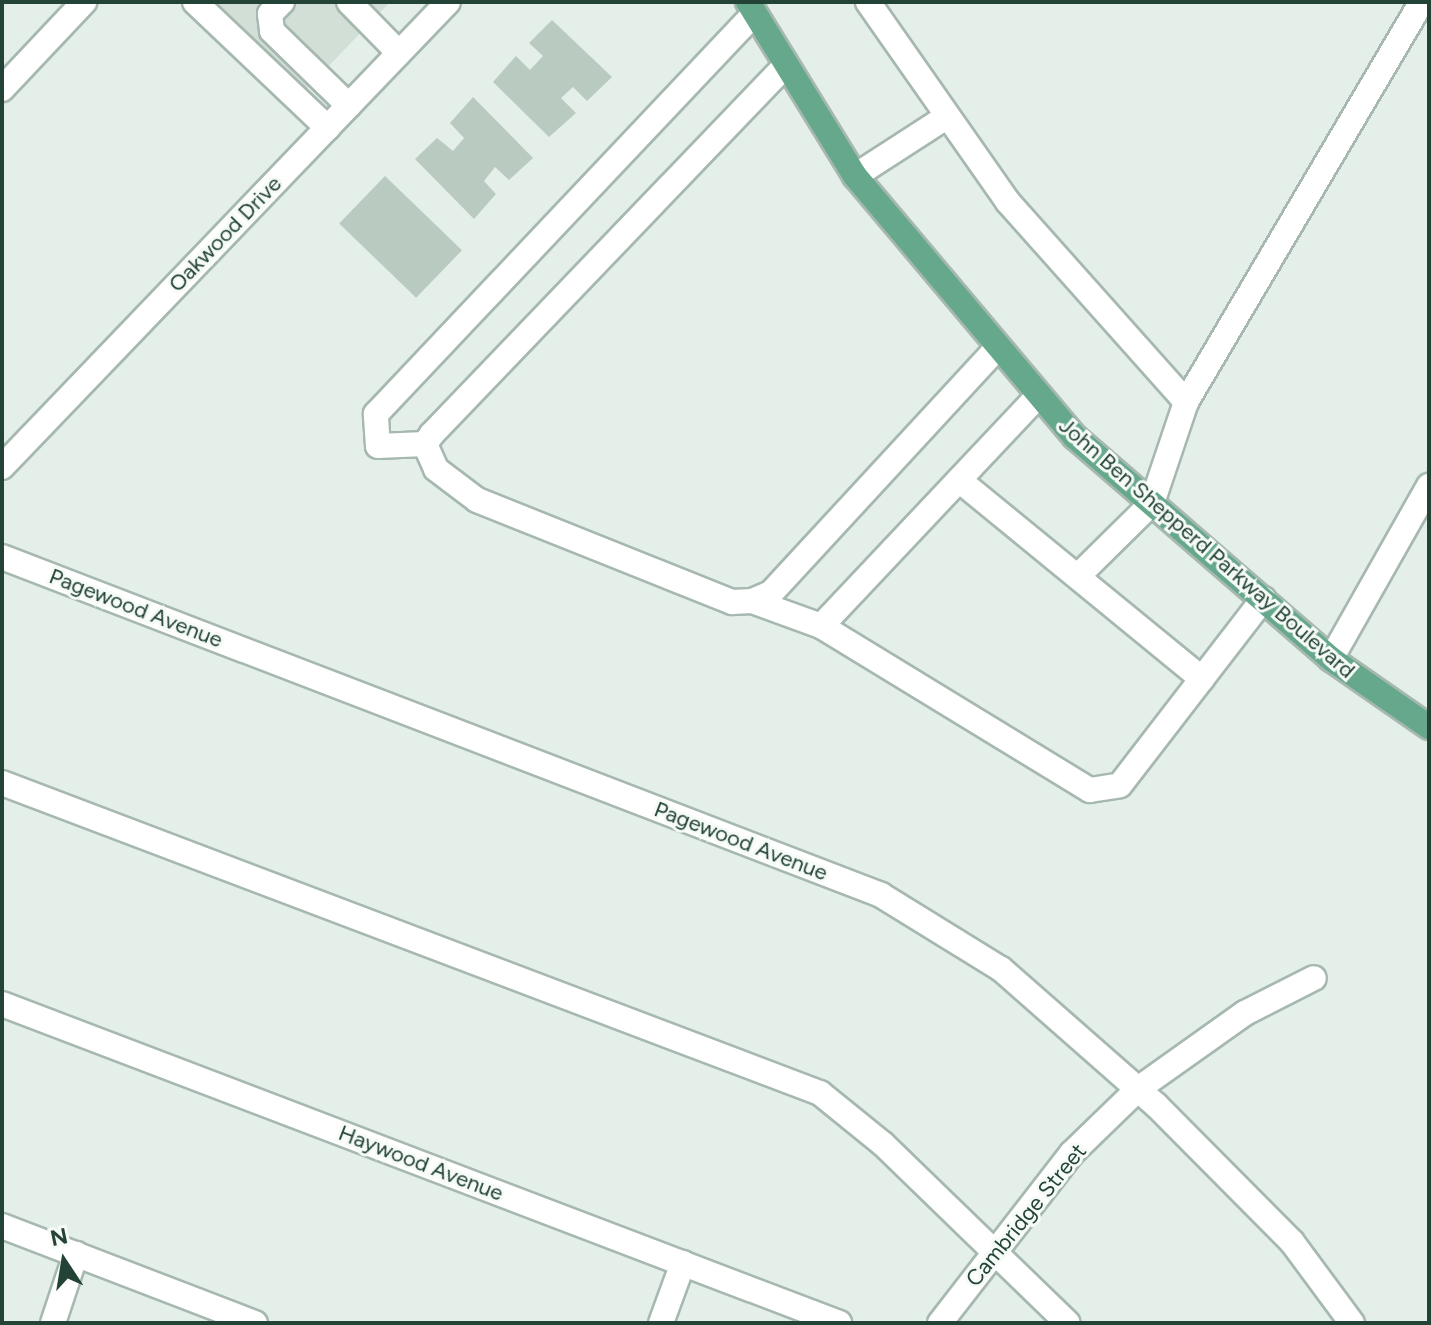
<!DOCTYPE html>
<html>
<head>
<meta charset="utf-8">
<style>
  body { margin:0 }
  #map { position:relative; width:1431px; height:1325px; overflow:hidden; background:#e4efe9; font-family:Figtree,sans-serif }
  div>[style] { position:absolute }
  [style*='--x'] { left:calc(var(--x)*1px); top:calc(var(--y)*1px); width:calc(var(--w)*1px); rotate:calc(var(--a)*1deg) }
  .built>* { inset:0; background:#d2dfd7 }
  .building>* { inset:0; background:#b9cac1; transform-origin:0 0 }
  .roads { filter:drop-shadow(2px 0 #a6b8af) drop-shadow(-2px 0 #a6b8af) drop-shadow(0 2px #a6b8af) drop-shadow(0 -2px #a6b8af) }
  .minor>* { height:24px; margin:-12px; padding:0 12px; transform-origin:12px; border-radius:12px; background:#fff }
  .major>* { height:24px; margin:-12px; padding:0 12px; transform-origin:12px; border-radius:12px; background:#66a88c }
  span { translate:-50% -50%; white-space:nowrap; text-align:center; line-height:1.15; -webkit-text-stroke:6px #f6fbf7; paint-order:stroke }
  .street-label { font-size:22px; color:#224335 }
  .frame { position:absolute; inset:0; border:4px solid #224335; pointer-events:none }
  .north { position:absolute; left:24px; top:1221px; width:80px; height:80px; -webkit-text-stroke:6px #f6fbf7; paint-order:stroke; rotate:348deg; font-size:22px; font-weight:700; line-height:32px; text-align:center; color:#224335 }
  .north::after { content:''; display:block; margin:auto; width:28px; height:36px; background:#224335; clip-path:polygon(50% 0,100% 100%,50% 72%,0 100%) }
</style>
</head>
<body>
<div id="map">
  <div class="built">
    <i style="clip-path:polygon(208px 2px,390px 2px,302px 94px)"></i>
  </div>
  <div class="building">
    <i style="clip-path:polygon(552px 20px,612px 77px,587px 101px,573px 87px,561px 98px,576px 113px,549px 137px,493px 82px,516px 56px,530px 70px,543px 56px,529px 43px)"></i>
    <i style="clip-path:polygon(473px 97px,533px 158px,509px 180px,495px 167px,484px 181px,496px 194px,474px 219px,415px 159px,437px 138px,453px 151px,464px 138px,450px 123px)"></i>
    <i style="left:385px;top:176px;width:107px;height:66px;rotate:44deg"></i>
  </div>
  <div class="roads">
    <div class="minor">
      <i style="--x:195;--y:2;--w:183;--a:43.5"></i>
      <i style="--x:282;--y:2;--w:17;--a:135"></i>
      <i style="--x:270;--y:14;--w:17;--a:83"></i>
      <i style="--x:272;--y:31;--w:107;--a:44.2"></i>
      <i style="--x:349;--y:2;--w:71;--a:45.6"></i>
      <i style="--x:868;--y:2;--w:244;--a:55"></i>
      <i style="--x:1008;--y:202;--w:268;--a:48.3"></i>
      <i style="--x:1186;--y:402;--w:107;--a:108.6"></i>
      <i style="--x:1152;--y:503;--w:104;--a:135.4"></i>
      <i style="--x:784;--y:67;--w:509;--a:133.8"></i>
      <i style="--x:432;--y:434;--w:12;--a:125"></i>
      <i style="--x:425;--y:444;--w:27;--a:66"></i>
      <i style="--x:436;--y:469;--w:51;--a:37.1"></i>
      <i style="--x:477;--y:500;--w:275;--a:21.8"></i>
      <i style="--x:732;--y:602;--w:20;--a:-3"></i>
      <i style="--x:752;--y:601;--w:21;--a:-23"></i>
      <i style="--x:771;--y:593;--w:333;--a:-47.3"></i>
      <i style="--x:2;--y:89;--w:120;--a:-46.7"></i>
      <i style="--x:855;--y:176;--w:105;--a:-32.9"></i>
      <i style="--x:1038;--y:396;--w:316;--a:133.3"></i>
      <i style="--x:821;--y:626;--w:315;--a:31.4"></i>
      <i style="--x:1090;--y:790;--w:30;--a:-9"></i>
      <i style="--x:1120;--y:785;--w:235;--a:-52.4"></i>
      <i style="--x:1186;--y:402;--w:464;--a:-59.5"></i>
      <i style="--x:425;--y:444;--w:47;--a:177.6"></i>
      <i style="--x:378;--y:446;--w:32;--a:-94"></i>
      <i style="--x:376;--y:414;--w:550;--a:-46.62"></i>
      <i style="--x:2;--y:467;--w:644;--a:-46.19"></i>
      <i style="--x:959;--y:480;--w:314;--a:39.3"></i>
      <i style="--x:2;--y:557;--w:942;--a:21.03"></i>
      <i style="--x:881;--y:895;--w:141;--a:31.7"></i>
      <i style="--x:1001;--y:969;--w:206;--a:41.3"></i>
      <i style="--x:1156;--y:1105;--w:193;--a:45.2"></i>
      <i style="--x:1292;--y:1242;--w:101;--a:53.5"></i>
      <i style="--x:752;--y:601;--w:73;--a:19.9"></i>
      <i style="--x:1331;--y:659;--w:199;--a:-60.5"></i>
      <i style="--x:2;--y:783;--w:875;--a:20.76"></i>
      <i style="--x:820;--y:1093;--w:81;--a:39"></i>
      <i style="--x:883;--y:1144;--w:257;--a:44.1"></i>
      <i style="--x:2;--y:1004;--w:896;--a:20.86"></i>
      <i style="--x:2;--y:1226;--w:271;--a:21"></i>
      <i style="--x:53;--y:1323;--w:73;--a:-71.6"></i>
      <i style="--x:661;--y:1323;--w:64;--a:-69.9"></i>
      <i style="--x:940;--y:1323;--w:215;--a:-52.2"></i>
      <i style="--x:1072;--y:1153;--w:92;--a:-44.1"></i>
      <i style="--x:1138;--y:1089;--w:131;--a:-35.4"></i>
      <i style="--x:1245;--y:1013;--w:77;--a:-26.9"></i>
    </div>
    <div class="major">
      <i style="--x:748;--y:2;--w:204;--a:58.4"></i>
      <i style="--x:855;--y:176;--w:341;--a:49.9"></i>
      <i style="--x:1075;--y:437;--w:339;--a:40.9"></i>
      <i style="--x:1331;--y:659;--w:119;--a:34.8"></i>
    </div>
  </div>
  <div class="street-label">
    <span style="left:225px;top:234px;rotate:-46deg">Oakwood Drive</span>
    <span style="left:1207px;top:548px;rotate:41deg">John Ben Shepperd Parkway Boulevard</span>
    <span style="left:136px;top:608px;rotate:21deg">Pagewood Avenue</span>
    <span style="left:741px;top:841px;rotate:21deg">Pagewood Avenue</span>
    <span style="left:421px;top:1163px;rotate:21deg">Haywood Avenue</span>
    <span style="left:1026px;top:1215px;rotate:-51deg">Cambridge Street</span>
  </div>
  <div class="frame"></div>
  <div class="north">N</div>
</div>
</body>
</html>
